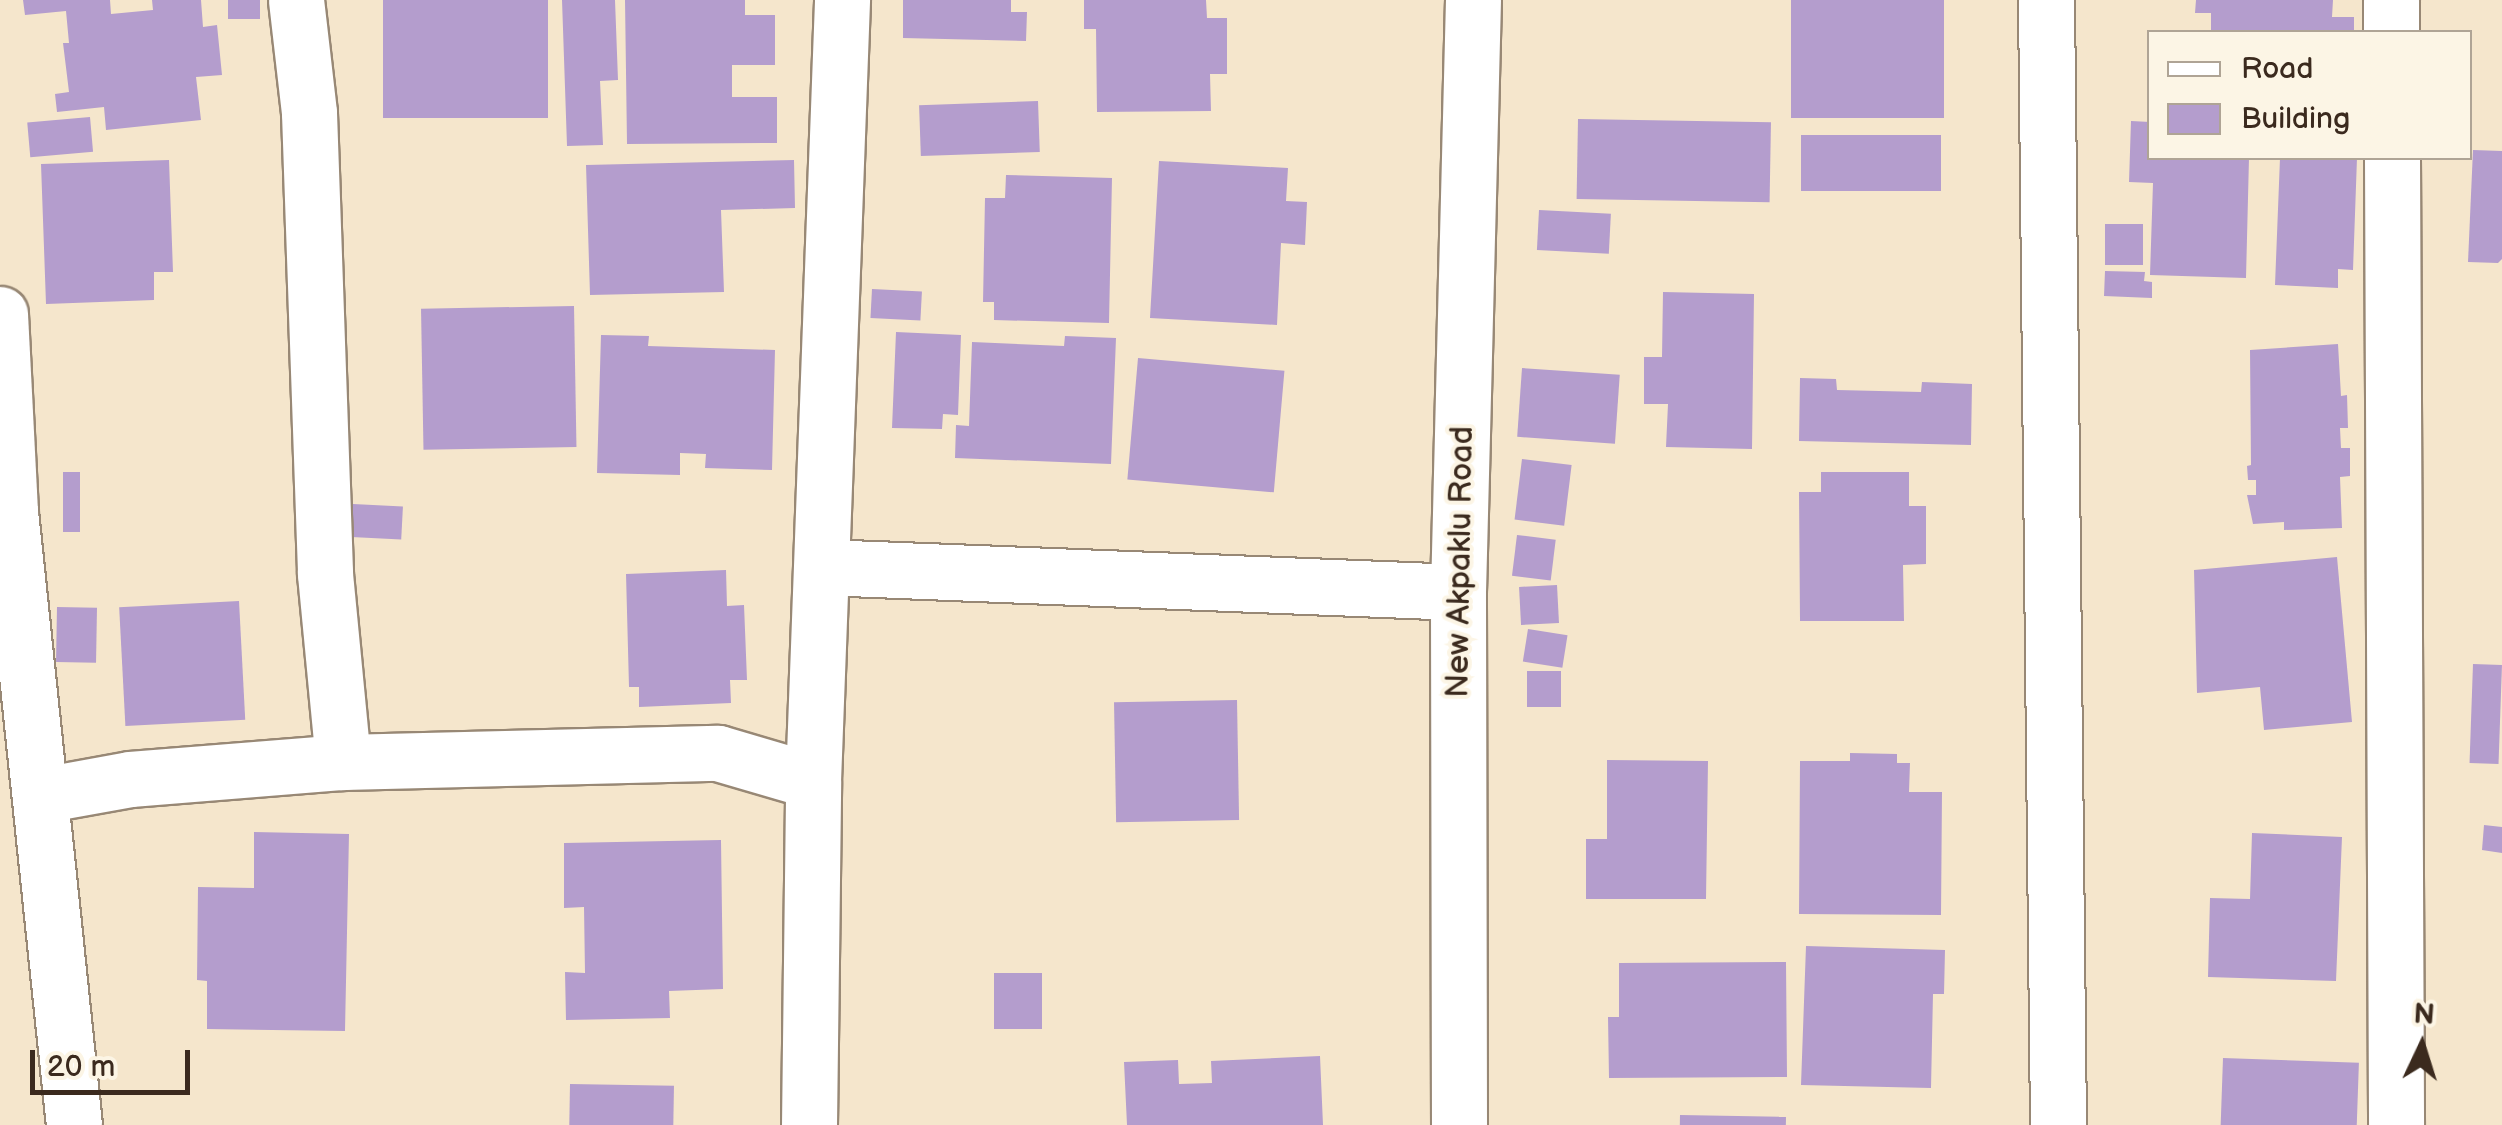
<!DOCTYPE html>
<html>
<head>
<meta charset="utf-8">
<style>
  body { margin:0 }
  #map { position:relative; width:2502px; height:1125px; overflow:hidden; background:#f5e6cc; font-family:"Balsamiq Sans",sans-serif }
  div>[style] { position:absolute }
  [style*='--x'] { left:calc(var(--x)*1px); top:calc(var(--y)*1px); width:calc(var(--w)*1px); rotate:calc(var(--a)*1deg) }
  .building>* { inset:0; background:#b49dcd; transform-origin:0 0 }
  .roads { filter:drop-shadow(2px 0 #988875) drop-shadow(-2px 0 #988875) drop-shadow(0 2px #988875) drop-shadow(0 -2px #988875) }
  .minor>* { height:55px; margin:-27.5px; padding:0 27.5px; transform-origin:27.5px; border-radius:27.5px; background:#fff }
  span { translate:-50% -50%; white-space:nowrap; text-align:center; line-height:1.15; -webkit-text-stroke:8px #fcf5e5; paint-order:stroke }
  .street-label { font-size:32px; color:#3b2a1e }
  .legend { position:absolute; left:2147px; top:30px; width:325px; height:130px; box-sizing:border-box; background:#fcf5e5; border:2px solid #afa495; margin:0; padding:12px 18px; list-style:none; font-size:30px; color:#3b2a1e }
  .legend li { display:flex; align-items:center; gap:20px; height:50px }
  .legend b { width:50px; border:2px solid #afa495 }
  .north { position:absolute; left:2372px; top:995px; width:100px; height:100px; -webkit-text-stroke:8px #fcf5e5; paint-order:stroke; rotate:4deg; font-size:28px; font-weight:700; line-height:40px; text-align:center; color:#3b2a1e }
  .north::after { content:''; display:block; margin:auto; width:35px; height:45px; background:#3b2a1e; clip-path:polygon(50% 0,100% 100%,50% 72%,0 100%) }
  .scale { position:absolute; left:30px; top:1050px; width:160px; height:45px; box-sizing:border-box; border:5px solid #3b2a1e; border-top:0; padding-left:12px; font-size:30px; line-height:35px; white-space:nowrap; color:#3b2a1e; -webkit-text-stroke:8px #fcf5e5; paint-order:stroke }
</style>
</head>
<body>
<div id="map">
  <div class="building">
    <i style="clip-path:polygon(23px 0,110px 0,111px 14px,153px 10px,152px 0,201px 0,203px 27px,217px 25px,222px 75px,196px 77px,201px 120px,106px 130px,104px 107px,57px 112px,55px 94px,69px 92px,63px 43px,69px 43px,66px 11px,25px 15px)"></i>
    <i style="left:228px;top:0;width:32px;height:19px"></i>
    <i style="left:383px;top:0;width:165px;height:118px"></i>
    <i style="clip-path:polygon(562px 0,615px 0,618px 80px,600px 81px,603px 145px,567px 146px)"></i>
    <i style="clip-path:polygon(625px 0,745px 0,745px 15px,775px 15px,775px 65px,732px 65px,732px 97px,777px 97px,777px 143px,627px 144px)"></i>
    <i style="clip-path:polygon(903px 0,1011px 0,1011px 12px,1027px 12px,1026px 41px,903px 38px)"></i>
    <i style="clip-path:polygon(1084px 0,1206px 0,1207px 18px,1227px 18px,1227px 74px,1210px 74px,1211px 111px,1097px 112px,1096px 29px,1084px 29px)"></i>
    <i style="left:1791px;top:0;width:153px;height:118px"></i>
    <i style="clip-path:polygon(2196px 0,2333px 0,2332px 17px,2354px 17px,2354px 32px,2211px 32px,2211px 13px,2195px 13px)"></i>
    <i style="left:1038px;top:101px;width:51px;height:119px;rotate:88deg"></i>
    <i style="left:90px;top:117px;width:35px;height:63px;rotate:85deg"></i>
    <i style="left:1578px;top:119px;width:193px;height:80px;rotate:1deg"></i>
    <i style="clip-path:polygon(2131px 121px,2150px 122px,2150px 158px,2249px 158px,2246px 278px,2150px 275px,2153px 183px,2129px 182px)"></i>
    <i style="left:1801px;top:135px;width:140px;height:56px"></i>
    <i style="clip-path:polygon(2473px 150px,2502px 151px,2502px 259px,2498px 263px,2468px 262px)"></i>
    <i style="clip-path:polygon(2280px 158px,2357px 158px,2353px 270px,2338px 269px,2338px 288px,2275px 285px)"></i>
    <i style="clip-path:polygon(169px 160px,173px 272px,154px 272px,154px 300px,46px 304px,41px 164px)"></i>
    <i style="clip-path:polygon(794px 160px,795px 208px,721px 210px,724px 292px,590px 295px,586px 165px)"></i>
    <i style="clip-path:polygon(1159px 161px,1288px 168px,1286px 201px,1307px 202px,1305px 245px,1281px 243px,1277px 325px,1150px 318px)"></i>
    <i style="clip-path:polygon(1006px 175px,1112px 178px,1109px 323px,994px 320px,994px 302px,983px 302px,985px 198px,1005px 198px)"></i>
    <i style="left:1539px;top:210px;width:72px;height:40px;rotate:3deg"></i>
    <i style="left:2105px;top:224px;width:38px;height:41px"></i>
    <i style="clip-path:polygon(2105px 271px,2145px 272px,2144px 281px,2152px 282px,2152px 298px,2104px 296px)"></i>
    <i style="left:872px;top:289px;width:50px;height:29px;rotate:3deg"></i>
    <i style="clip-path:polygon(1663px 292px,1754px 294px,1752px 449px,1666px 447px,1668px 404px,1644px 404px,1644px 357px,1662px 357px)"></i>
    <i style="left:574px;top:306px;width:141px;height:153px;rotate:89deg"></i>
    <i style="clip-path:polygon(896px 332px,961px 335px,958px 415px,943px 414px,942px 429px,892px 428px)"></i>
    <i style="clip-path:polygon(601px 335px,649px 336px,648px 346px,775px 350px,772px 470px,705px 468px,706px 454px,680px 453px,680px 475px,597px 473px)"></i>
    <i style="clip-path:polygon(1065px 336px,1116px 338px,1111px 464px,955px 458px,956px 425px,969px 426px,972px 342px,1064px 346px)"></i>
    <i style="clip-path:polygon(2338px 344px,2341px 396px,2347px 395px,2348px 428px,2340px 428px,2341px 448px,2350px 448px,2350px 476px,2340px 477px,2342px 528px,2284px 530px,2284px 522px,2253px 524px,2247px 495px,2256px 495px,2256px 480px,2248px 480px,2247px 466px,2251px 465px,2250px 350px)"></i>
    <i style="left:1138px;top:358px;width:147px;height:122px;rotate:5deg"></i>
    <i style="left:1522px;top:368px;width:98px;height:69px;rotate:4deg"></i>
    <i style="clip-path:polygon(1800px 378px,1836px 379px,1837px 390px,1921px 392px,1922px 382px,1972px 384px,1971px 445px,1799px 441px)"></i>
    <i style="left:1522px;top:459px;width:50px;height:61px;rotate:7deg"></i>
    <i style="left:63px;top:472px;width:17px;height:60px"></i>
    <i style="clip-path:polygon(1821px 472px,1909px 472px,1909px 506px,1926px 506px,1926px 564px,1903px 565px,1904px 621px,1800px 621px,1799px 492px,1821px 492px)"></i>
    <i style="left:353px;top:504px;width:50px;height:33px;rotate:3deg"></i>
    <i style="left:1517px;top:535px;width:39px;height:41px;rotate:7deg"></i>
    <i style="clip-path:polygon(2337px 557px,2352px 722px,2264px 730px,2260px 687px,2197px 693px,2194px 570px)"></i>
    <i style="clip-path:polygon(726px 570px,727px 606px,744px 605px,747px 680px,730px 680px,731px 703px,639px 707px,639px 687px,629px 687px,626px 574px)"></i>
    <i style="left:1557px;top:585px;width:38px;height:38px;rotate:87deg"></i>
    <i style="left:239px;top:601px;width:119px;height:120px;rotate:87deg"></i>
    <i style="left:57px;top:607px;width:40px;height:55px;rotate:1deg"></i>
    <i style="left:1528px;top:629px;width:40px;height:33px;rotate:9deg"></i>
    <i style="left:2473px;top:664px;width:29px;height:99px;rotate:2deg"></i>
    <i style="left:1527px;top:671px;width:34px;height:36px"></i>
    <i style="left:1237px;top:700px;width:120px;height:123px;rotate:89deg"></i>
    <i style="clip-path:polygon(1850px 753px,1897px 754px,1897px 763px,1910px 763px,1909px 792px,1942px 792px,1941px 915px,1799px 914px,1800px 761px,1850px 761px)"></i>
    <i style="clip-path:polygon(1607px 760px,1708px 761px,1706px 899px,1586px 899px,1586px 839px,1607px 839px)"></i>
    <i style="clip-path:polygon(2484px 825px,2502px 827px,2502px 853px,2482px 850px)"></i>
    <i style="clip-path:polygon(254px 832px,349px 834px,345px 1031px,207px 1029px,207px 981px,197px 980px,198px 887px,254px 888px)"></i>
    <i style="clip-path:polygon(2252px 833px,2342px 837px,2336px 981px,2208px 977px,2210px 898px,2250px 899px)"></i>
    <i style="clip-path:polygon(721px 840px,723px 989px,669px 991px,670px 1018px,566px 1020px,565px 972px,585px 973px,584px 907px,564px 908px,564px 843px)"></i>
    <i style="clip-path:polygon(1806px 946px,1945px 950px,1944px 994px,1933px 994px,1931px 1088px,1801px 1085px)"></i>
    <i style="clip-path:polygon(1786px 962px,1787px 1077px,1609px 1078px,1608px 1017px,1619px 1017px,1619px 963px)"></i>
    <i style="left:994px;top:973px;width:48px;height:56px"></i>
    <i style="clip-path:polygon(1320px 1056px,1323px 1125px,1127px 1125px,1124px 1062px,1178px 1060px,1179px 1084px,1212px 1083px,1211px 1061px)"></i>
    <i style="left:2223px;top:1058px;width:136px;height:67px;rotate:2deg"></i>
    <i style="left:570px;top:1084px;width:104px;height:41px;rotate:1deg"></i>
    <i style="left:1680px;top:1115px;width:106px;height:10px;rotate:1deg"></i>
  </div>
  <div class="roads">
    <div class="minor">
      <i style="--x:296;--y:0;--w:114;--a:83.4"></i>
      <i style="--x:309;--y:113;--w:461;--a:88"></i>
      <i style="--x:325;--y:574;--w:189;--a:84.5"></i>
      <i style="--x:2046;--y:0;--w:1125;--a:89.39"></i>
      <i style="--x:2391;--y:0;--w:32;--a:90"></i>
      <i style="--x:2392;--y:158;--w:967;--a:89.76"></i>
      <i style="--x:0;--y:314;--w:198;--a:87.1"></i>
      <i style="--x:10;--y:512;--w:616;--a:84.04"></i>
      <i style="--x:823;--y:567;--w:635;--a:2.25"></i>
      <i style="--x:42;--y:795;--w:89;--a:-10.3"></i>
      <i style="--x:130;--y:779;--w:214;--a:-4.6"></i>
      <i style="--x:343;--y:762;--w:375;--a:-1.4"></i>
      <i style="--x:718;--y:753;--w:99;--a:16.4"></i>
      <i style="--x:809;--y:1125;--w:344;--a:-89.3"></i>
      <i style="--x:813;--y:781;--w:782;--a:-87.87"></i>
      <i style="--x:1459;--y:1125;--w:533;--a:-90.11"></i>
      <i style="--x:1458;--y:592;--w:592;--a:-88.55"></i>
    </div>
  </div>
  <div class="street-label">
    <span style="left:1461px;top:562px;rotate:-89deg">New Akpaklu Road</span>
  </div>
  <ul class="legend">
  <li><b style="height:12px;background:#fff"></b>Road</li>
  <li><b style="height:28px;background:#b49dcd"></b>Building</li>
  </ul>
  <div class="north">N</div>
  <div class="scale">20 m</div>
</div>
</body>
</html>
